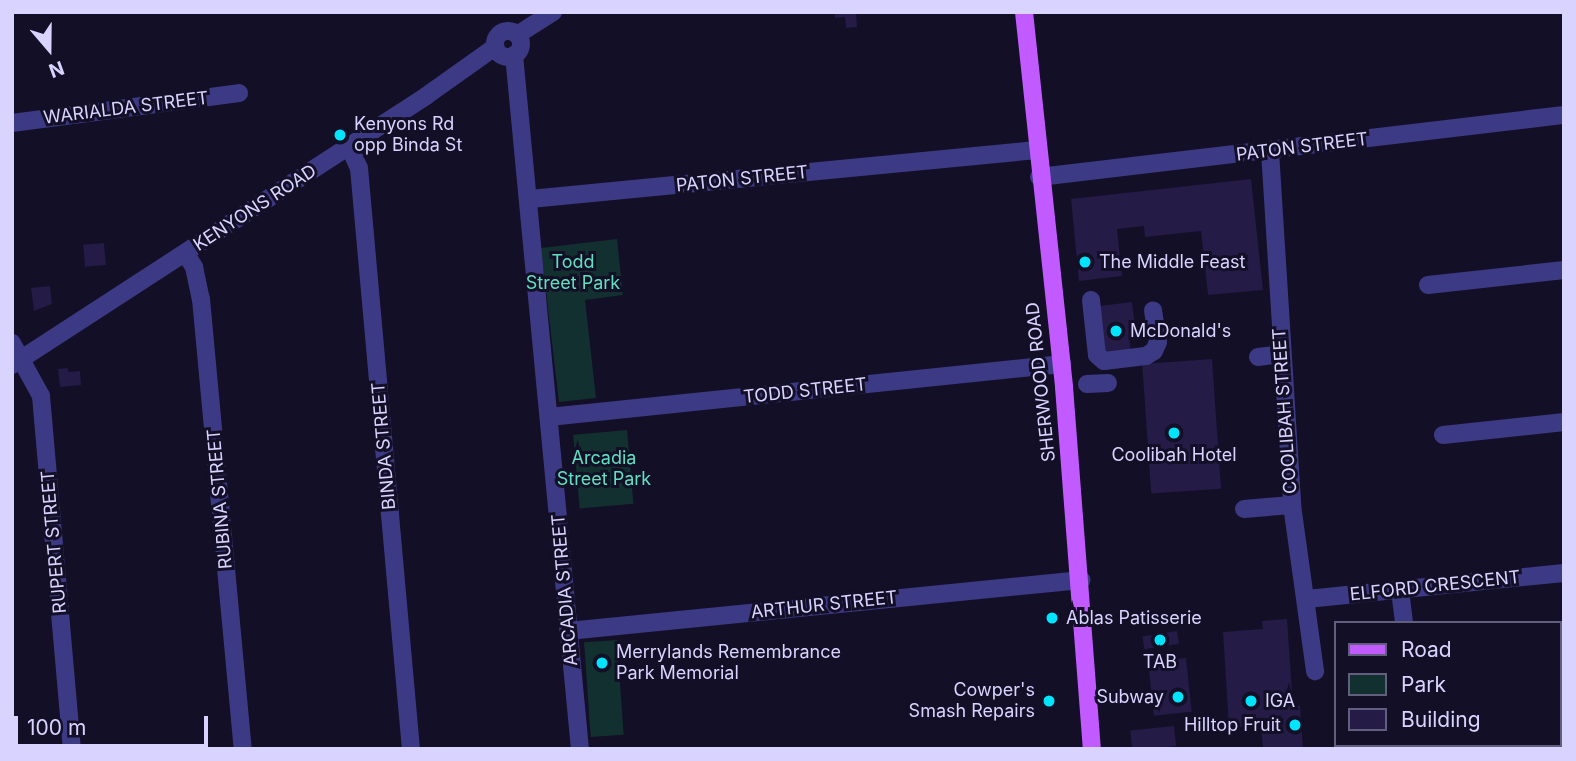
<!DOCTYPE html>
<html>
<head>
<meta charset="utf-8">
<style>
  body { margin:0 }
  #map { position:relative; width:1576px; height:761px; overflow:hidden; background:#130f26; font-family:Inter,sans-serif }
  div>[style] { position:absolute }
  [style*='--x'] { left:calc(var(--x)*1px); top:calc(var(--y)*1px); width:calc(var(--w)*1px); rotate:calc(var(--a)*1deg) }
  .green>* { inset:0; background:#12302f; transform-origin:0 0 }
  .building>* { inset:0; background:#241b47; transform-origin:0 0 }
  .minor>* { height:18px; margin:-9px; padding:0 9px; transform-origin:9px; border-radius:9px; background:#3d3a85 }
  .minor>.ring { margin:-9px; padding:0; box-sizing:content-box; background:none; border:18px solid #3d3a85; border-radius:50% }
  .major>* { height:18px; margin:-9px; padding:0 9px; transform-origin:9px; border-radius:9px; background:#c25bff }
  .dots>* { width:19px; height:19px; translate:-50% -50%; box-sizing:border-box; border:4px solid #130f26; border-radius:50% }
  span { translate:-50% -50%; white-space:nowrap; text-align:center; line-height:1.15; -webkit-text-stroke:6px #130f26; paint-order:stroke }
  .street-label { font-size:18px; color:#d9d4ff }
  .poi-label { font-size:18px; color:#d9d4ff }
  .left { translate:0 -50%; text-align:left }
  .right { translate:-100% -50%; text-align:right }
  .park-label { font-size:18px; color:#5fe0c0 }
  .frame { position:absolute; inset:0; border:14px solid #d9d4ff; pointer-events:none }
  .legend { position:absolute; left:1334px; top:621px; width:228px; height:126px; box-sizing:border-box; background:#130f26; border:2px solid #625e7d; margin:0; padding:9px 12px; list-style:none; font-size:21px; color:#d9d4ff }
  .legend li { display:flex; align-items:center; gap:14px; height:35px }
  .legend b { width:35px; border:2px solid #625e7d }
  .north { position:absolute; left:14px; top:14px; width:70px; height:70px; -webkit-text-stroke:5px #130f26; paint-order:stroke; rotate:160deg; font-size:19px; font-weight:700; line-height:28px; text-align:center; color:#d9d4ff }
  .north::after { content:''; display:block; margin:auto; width:24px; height:32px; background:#d9d4ff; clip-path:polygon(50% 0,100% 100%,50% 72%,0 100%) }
  .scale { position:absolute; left:14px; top:716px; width:194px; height:32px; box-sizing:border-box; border:4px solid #d9d4ff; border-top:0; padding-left:9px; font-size:21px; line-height:24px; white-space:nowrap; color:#d9d4ff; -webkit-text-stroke:5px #130f26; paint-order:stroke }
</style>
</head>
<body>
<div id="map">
  <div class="green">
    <i style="clip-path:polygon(617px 239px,623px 295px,585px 300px,596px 398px,559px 402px,541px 248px)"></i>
    <i style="left:627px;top:430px;width:74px;height:54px;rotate:85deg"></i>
    <i style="left:617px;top:640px;width:95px;height:33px;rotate:86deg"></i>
    <i style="left:1564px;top:669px;width:73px;height:4px;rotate:90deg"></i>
  </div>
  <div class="building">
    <i style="clip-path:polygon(835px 12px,856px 12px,857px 27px,846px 28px,845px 17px,835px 18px)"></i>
    <i style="clip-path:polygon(1251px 179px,1263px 290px,1208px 295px,1201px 231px,1145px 237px,1144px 226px,1117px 229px,1122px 276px,1079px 281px,1071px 199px)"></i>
    <i style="left:104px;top:243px;width:22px;height:21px;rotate:85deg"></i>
    <i style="clip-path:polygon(50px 286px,52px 304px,34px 311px,31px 288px)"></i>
    <i style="clip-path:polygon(1132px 302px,1136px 335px,1129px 336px,1131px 352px,1100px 356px,1099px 306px)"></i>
    <i style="left:1212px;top:359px;width:130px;height:70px;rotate:86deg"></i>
    <i style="clip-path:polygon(68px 368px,68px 372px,80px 371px,81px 385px,60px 387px,58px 369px)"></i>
    <i style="clip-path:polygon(1287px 619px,1293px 706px,1300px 706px,1303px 749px,1263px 749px,1261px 726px,1229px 728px,1223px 632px,1263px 629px,1262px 621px)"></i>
    <i style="left:1177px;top:631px;width:13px;height:35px;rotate:81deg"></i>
    <i style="left:1186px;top:658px;width:54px;height:38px;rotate:84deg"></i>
    <i style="left:1174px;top:726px;width:20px;height:44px;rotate:84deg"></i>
  </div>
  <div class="minor">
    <i class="ring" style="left:495px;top:31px;width:8px;height:8px"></i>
    <i style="--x:517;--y:35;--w:43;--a:-32.6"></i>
    <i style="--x:514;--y:55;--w:697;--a:84.57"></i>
    <i style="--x:12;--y:123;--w:229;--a:-7.5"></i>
    <i style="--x:349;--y:146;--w:24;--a:66"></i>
    <i style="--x:359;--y:168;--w:583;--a:84.89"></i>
    <i style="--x:1270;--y:151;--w:355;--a:86.4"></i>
    <i style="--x:1292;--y:505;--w:168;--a:82.1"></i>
    <i style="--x:1039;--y:177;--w:529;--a:-6.74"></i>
    <i style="--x:530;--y:199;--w:509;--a:-5.52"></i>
    <i style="--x:185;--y:253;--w:17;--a:57"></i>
    <i style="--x:194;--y:267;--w:33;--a:78"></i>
    <i style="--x:201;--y:299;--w:452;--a:84.7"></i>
    <i style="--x:1428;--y:285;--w:137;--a:-6.3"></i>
    <i style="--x:1091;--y:300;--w:55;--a:83.8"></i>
    <i style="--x:1097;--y:355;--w:9;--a:41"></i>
    <i style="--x:1104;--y:361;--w:42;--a:-6.8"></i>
    <i style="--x:1146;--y:356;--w:9;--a:-32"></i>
    <i style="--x:1154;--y:351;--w:10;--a:-66"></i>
    <i style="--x:1158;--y:342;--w:32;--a:-99"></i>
    <i style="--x:12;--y:343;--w:60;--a:61.3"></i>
    <i style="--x:41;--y:396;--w:354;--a:85"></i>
    <i style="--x:1258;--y:357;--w:23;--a:-7"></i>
    <i style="--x:12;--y:365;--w:494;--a:-33"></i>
    <i style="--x:426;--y:96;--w:85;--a:-35.4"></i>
    <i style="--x:1087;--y:384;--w:21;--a:-3"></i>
    <i style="--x:549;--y:417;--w:516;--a:-5.9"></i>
    <i style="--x:1443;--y:435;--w:122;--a:-6.1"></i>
    <i style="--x:1244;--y:509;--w:48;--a:-4.8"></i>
    <i style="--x:1400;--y:590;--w:33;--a:83"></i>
    <i style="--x:1307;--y:599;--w:258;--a:-5.8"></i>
    <i style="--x:568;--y:631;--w:516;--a:-5.68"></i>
  </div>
  <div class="major">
    <i style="--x:1024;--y:12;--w:377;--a:83.9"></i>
    <i style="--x:1064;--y:387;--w:363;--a:85.6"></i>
  </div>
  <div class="dots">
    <i style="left:340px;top:135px;background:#00e5ff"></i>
    <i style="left:1085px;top:262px;background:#00e5ff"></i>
    <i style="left:1116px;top:331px;background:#00e5ff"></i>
    <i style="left:1174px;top:433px;background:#00e5ff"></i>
    <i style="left:1052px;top:618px;background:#00e5ff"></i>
    <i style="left:1160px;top:640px;background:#00e5ff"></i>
    <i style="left:602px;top:663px;background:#00e5ff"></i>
    <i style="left:1178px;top:697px;background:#00e5ff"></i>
    <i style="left:1049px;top:701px;background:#00e5ff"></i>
    <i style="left:1251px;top:701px;background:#00e5ff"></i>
    <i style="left:1295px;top:725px;background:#00e5ff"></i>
  </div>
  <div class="street-label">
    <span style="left:126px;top:108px;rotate:-7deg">WARIALDA STREET</span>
    <span style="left:1302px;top:147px;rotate:-7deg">PATON STREET</span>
    <span style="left:742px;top:179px;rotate:-6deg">PATON STREET</span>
    <span style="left:255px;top:208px;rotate:-33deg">KENYONS ROAD</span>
    <span style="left:1041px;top:382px;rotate:-96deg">SHERWOOD ROAD</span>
    <span style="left:805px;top:391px;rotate:-6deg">TODD STREET</span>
    <span style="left:1285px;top:411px;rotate:-94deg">COOLIBAH STREET</span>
    <span style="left:384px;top:446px;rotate:-95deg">BINDA STREET</span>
    <span style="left:220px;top:499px;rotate:-95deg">RUBINA STREET</span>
    <span style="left:54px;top:542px;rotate:-95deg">RUPERT STREET</span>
    <span style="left:1435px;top:586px;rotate:-6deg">ELFORD CRESCENT</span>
    <span style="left:565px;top:590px;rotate:-95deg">ARCADIA STREET</span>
    <span style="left:824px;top:605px;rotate:-6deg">ARTHUR STREET</span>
  </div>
  <div class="poi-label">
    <span class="left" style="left:354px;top:135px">Kenyons Rd<br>opp Binda St</span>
    <span class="left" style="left:1099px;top:262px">The Middle Feast</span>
    <span class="left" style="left:1130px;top:331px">McDonald's</span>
    <span style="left:1174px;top:455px">Coolibah Hotel</span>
    <span class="left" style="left:1066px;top:618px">Ablas Patisserie</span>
    <span class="left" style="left:616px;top:663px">Merrylands Remembrance<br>Park Memorial</span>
    <span style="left:1160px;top:662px">TAB</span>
    <span class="right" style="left:1035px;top:701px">Cowper's<br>Smash Repairs</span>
    <span class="right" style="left:1164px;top:697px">Subway</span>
    <span class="left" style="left:1265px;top:701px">IGA</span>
    <span class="right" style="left:1281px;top:725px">Hilltop Fruit</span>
  </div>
  <div class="park-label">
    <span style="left:573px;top:273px">Todd<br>Street Park</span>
    <span style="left:604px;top:469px">Arcadia<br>Street Park</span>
  </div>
  <div class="frame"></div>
  <ul class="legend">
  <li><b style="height:9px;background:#c25bff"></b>Road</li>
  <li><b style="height:19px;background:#12302f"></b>Park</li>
  <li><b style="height:19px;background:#241b47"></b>Building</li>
  </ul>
  <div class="north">N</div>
  <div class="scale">100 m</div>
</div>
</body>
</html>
